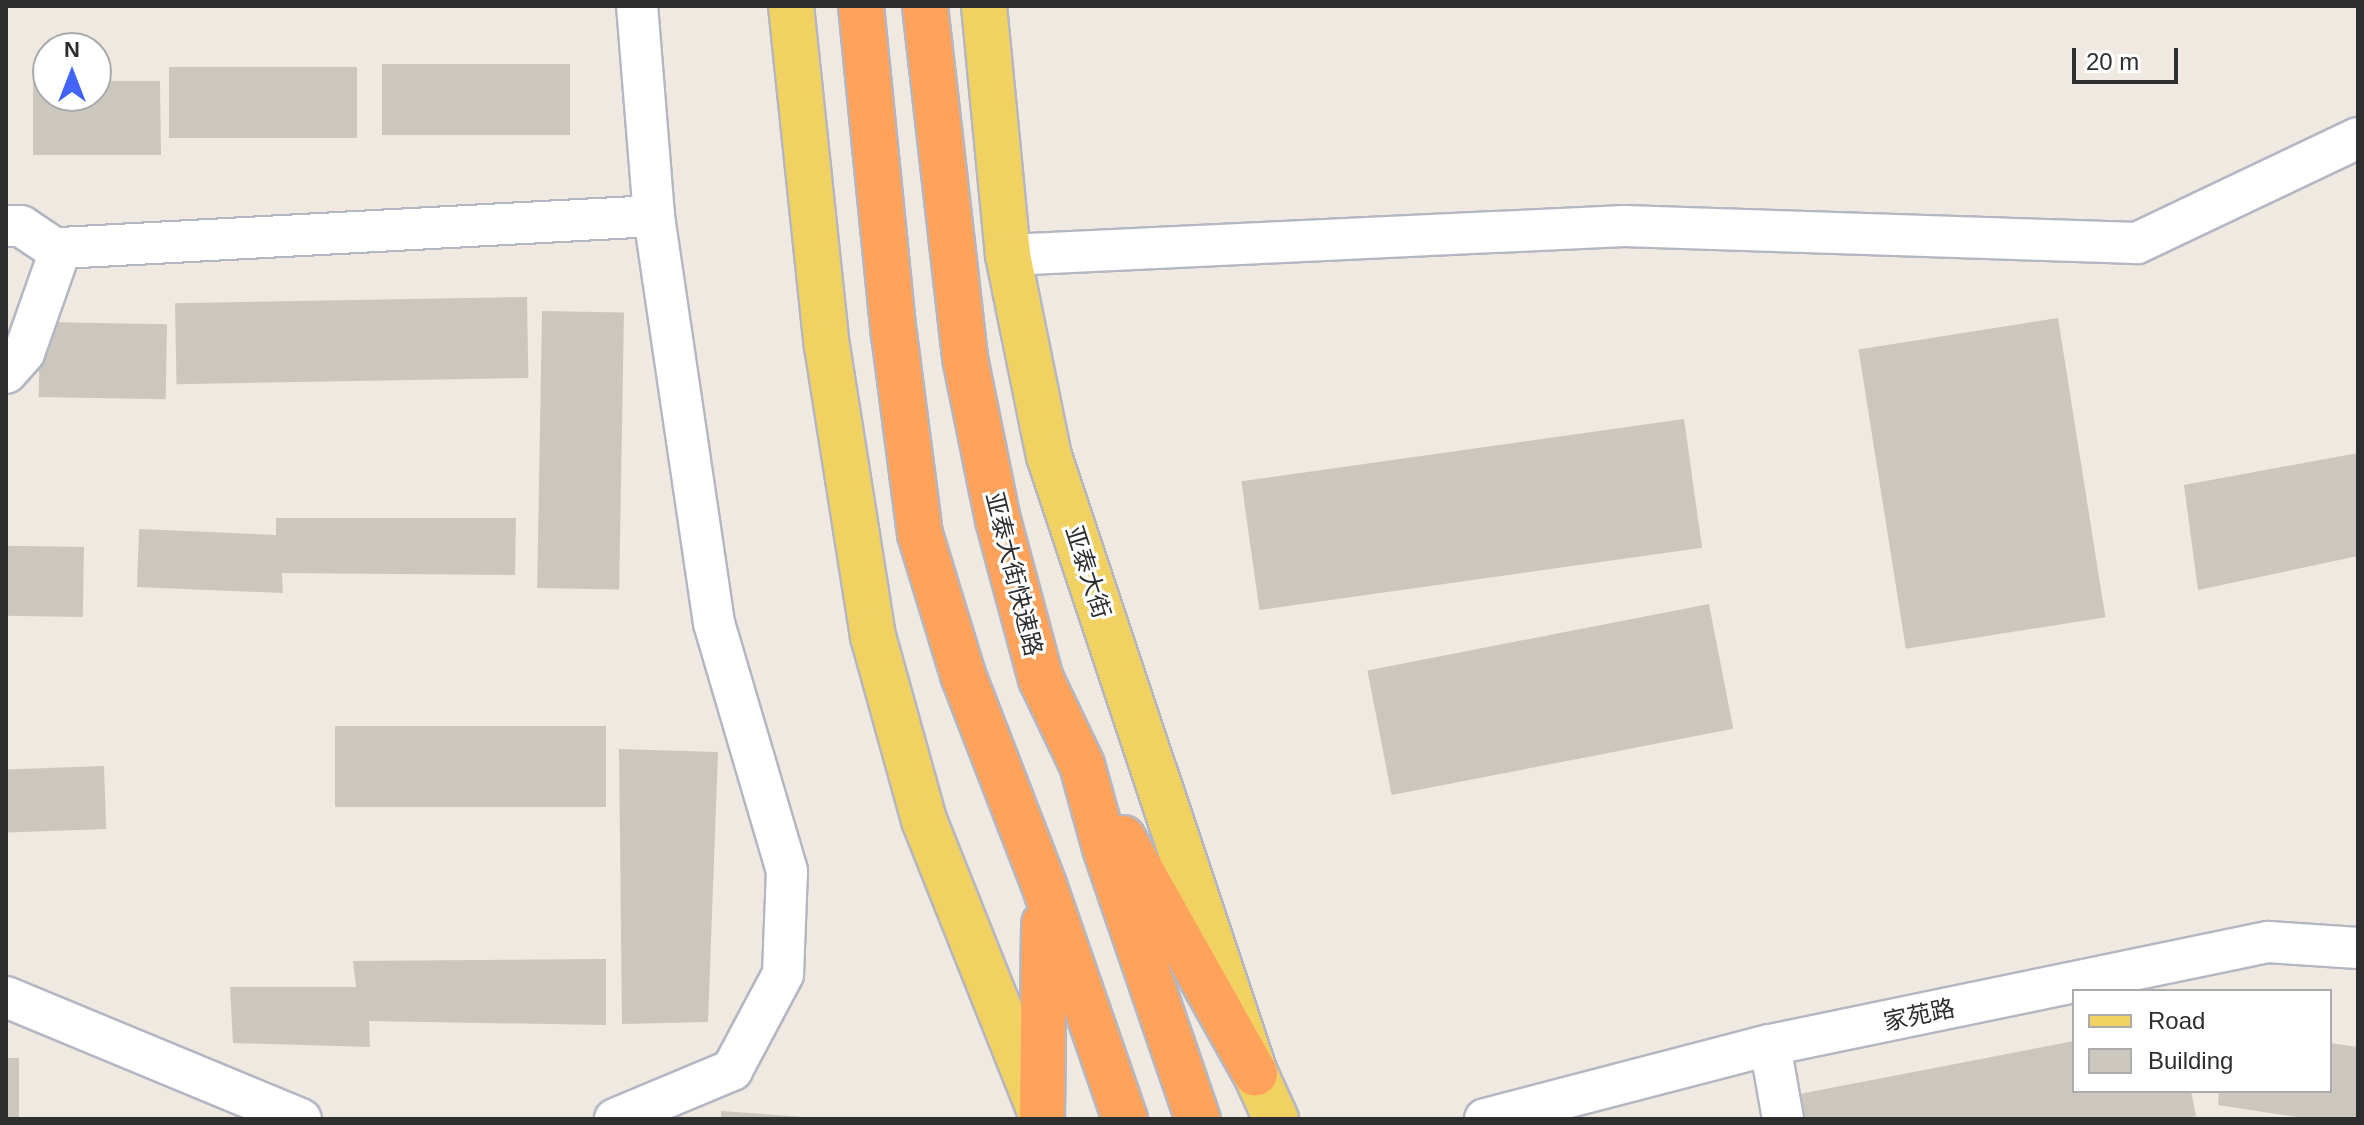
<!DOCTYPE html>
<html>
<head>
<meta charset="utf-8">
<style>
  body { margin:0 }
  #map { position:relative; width:2364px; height:1125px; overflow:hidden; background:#efe9e1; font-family:Helvetica,"Noto Sans SC",sans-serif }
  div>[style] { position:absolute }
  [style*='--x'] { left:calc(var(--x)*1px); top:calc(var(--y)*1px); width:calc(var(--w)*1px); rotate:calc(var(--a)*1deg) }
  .building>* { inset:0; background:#cbc7bf; transform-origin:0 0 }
  .roads { filter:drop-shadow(2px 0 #b4b7c1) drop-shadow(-2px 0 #b4b7c1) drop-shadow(0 2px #b4b7c1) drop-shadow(0 -2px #b4b7c1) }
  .minor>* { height:40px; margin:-20px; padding:0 20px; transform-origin:20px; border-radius:20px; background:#fff }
  .major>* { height:44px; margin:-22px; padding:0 22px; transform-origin:22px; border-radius:22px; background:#f2d163 }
  .highway>* { height:44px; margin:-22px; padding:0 22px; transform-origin:22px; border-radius:22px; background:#ffa35c }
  span { translate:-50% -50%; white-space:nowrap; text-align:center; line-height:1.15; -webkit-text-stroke:6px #fff; paint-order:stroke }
  .street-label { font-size:24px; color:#2e2e2e }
  .frame { position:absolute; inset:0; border:8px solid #2e2e2e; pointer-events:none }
  .legend { position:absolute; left:2072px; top:989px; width:260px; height:104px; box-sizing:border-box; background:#fff; border:2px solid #ababab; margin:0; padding:10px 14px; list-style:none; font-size:24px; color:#2e2e2e }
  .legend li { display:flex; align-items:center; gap:16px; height:40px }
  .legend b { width:40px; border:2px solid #ababab }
  .north { position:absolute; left:32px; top:32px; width:80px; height:80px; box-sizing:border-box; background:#fff; border:2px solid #ababab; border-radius:50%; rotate:0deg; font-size:22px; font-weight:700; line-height:32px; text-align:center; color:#2e2e2e }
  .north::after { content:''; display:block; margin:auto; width:28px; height:36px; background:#4264fb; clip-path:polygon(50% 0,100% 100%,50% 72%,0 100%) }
  .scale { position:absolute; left:2072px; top:48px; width:106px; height:36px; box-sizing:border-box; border:4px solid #2e2e2e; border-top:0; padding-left:10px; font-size:24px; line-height:28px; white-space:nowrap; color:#2e2e2e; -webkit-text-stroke:6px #fff; paint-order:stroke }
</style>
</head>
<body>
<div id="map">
  <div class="building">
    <i style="left:382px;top:64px;width:188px;height:71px"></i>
    <i style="left:169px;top:67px;width:188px;height:71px"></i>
    <i style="clip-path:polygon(33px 80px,48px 80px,48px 96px,96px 96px,96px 81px,160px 81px,161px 155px,33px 155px)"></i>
    <i style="left:527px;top:297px;width:81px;height:352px;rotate:89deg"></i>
    <i style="left:542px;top:311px;width:82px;height:277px;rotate:1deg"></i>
    <i style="left:2058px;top:318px;width:303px;height:202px;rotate:81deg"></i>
    <i style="left:40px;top:322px;width:127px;height:75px;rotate:1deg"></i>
    <i style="left:1684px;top:419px;width:130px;height:447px;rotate:82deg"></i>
    <i style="clip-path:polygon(2358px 453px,2358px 556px,2198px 590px,2184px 485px)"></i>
    <i style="clip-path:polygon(276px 518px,516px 518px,515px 575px,282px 573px,283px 593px,137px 587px,139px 529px,276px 535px)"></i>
    <i style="left:84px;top:547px;width:70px;height:78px;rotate:91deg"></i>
    <i style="left:1709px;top:604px;width:127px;height:348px;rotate:79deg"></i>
    <i style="left:606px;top:726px;width:81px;height:271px;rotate:90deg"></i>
    <i style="clip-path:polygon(619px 749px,718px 752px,708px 1022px,622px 1024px)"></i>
    <i style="left:104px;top:766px;width:63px;height:98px;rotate:88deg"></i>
    <i style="clip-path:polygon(606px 959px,606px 1025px,369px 1021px,370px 1047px,233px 1043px,230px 987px,356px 987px,353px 961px)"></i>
    <i style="clip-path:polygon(2074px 1041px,2074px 1091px,2191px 1091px,2196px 1116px,2178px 1119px,1794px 1119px,1789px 1096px)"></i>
    <i style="clip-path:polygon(2330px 1043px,2358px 1047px,2358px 1119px,2310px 1119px,2218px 1105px,2219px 1091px,2330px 1091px)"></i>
    <i style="left:6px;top:1058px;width:13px;height:61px"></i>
    <i style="clip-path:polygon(721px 1111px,805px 1117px,805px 1119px,721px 1119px)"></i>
  </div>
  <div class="roads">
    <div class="minor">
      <i style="--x:6;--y:226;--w:15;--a:0"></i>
      <i style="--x:21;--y:226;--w:47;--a:33.7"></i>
      <i style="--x:1008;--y:255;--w:617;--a:-2.7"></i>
      <i style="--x:1624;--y:226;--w:513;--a:1.9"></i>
      <i style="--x:2137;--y:243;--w:245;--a:-25.4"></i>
      <i style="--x:6;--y:373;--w:27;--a:-48"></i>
      <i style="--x:24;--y:353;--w:111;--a:-70.6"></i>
      <i style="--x:61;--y:248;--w:594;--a:-3.09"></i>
      <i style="--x:6;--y:997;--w:319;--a:22.5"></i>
      <i style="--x:1770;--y:1045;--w:75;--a:80"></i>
      <i style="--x:615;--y:1119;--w:127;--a:-22.7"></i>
      <i style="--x:732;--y:1070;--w:109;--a:-62"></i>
      <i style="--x:783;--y:974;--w:103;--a:-87.8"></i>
      <i style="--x:787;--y:871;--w:259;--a:-106.4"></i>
      <i style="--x:714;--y:623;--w:411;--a:-98.4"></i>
      <i style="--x:654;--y:216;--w:211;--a:-94.6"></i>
      <i style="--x:1485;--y:1119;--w:294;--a:-14.6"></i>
      <i style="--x:1770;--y:1045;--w:509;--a:-11.69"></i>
      <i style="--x:2268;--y:942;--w:90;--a:3.8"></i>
    </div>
    <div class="major">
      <i style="--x:791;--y:6;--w:342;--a:84"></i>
      <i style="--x:827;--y:346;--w:294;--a:81"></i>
      <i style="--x:873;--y:636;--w:191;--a:74.5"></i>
      <i style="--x:924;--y:820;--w:319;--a:68.3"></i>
      <i style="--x:984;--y:6;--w:250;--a:84.5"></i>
      <i style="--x:1008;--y:255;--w:205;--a:78.5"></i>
      <i style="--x:1049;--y:456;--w:650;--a:71.54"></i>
      <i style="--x:1255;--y:1073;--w:51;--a:65.5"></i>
    </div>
    <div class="highway">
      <i style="--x:861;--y:6;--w:330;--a:84.3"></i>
      <i style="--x:894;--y:334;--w:202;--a:82.6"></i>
      <i style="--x:920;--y:534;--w:147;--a:73"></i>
      <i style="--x:963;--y:675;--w:225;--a:68.9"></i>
      <i style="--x:1044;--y:885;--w:248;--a:70.9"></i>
      <i style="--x:925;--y:6;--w:354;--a:83.5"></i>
      <i style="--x:965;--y:358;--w:165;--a:78.5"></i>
      <i style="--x:998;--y:520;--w:165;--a:74.9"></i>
      <i style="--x:1041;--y:679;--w:95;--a:64.5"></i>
      <i style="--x:1082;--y:765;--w:86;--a:74.5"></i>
      <i style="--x:1105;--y:848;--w:287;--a:71.1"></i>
      <i style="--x:1123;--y:838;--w:270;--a:60.7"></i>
      <i style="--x:1042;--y:1117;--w:193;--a:-89.4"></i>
    </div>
  </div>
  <div class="street-label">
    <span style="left:1088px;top:572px;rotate:72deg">亚泰大街</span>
    <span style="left:1014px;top:574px;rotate:76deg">亚泰大街快速路</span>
    <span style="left:1919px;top:1015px;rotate:-12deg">家苑路</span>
  </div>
  <div class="frame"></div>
  <ul class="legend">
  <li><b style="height:10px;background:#f2d163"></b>Road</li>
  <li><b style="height:22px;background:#cbc7bf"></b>Building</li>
  </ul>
  <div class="north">N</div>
  <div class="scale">20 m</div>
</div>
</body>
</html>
